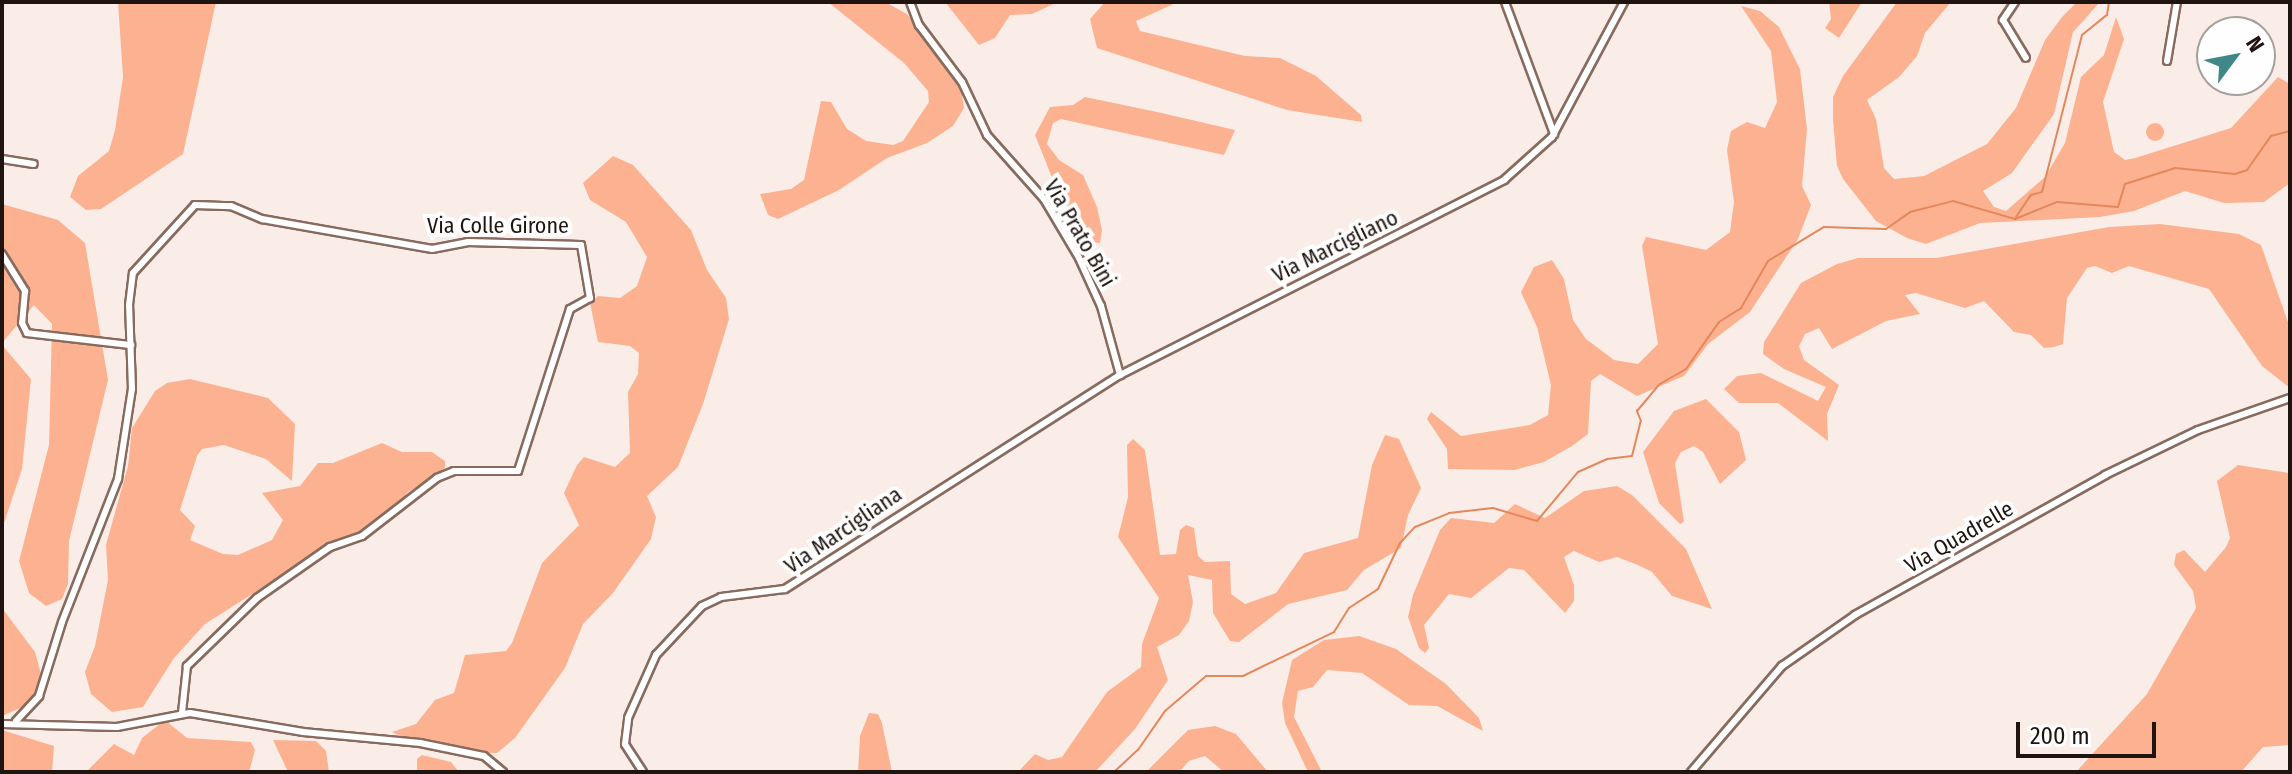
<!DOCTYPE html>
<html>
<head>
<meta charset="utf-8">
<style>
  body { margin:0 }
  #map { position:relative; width:2292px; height:774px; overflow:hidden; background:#faede8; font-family:"Fira Sans Condensed",sans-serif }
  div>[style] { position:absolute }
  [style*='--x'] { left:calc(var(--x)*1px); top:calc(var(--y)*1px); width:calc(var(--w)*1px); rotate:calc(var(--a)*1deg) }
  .green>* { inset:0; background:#fcb290 }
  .round { border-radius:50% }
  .stream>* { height:2px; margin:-1px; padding:0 1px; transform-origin:1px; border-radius:1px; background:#e5875c }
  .roads { filter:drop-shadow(2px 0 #876b5f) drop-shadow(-2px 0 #876b5f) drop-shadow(0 2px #876b5f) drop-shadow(0 -2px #876b5f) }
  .minor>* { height:6px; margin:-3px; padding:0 3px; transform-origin:3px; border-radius:3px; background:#fff }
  span { translate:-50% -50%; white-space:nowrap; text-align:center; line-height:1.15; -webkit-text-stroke:8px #fefefe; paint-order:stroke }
  .street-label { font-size:22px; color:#1f140f }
  .frame { position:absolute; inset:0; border:4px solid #1f140f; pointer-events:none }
  .north { position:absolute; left:2196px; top:16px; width:80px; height:80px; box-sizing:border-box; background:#fefefe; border:2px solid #a5a09e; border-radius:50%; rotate:58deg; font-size:22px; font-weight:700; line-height:32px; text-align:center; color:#1f140f }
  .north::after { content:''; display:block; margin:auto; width:28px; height:36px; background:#408888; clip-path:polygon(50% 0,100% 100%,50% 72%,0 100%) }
  .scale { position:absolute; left:2016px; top:722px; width:140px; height:36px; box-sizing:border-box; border:4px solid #1f140f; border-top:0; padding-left:10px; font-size:24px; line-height:28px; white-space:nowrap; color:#1f140f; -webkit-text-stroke:6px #fefefe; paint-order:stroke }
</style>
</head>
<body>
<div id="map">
  <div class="green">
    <i style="clip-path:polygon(118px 2px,216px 2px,183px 154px,101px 209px,86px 210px,70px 197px,78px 176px,109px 151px,115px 130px,123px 77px)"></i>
    <i style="clip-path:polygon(828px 2px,885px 2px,907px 14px,960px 84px,964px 108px,953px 126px,927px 143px,887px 158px,839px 190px,778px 219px,768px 215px,760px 194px,791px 189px,804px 180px,821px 101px,831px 102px,847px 129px,866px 141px,893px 145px,903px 141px,929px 102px,928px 91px,904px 63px)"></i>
    <i style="clip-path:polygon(945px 2px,1058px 2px,1032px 14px,1010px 15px,995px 38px,979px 45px)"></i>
    <i style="clip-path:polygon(1105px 2px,1178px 2px,1136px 21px,1140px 31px,1245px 56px,1280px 58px,1316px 76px,1361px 115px,1362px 122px,1287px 110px,1097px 48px,1090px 19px)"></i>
    <i style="clip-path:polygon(1829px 2px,1862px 2px,1839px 38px,1825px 28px,1831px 19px)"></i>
    <i style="clip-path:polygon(1897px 2px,1951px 2px,1925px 33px,1917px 56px,1899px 77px,1867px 100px,1876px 119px,1884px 168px,1894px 179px,1924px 176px,1987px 144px,2016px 108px,2045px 40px,2062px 17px,2077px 2px,2100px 2px,2073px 32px,2054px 114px,2012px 173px,1983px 191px,1994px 207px,2006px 211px,2045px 177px,2065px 143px,2081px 77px,2104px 55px,2116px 17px,2124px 39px,2103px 102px,2114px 152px,2125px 160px,2135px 158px,2231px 128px,2278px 77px,2290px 84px,2290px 183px,2264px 202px,2224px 203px,2185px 191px,2134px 211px,2100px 217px,1980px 223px,1926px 244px,1907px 238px,1876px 221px,1843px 179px,1837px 166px,1833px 120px,1833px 97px,1843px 76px)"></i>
    <i style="clip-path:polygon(1741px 6px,1760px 11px,1779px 27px,1800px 69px,1807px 129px,1802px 186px,1811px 205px,1798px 239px,1750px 312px,1708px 344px,1684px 376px,1637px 396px,1600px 374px,1591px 381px,1588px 434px,1572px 446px,1544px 462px,1514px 470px,1448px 469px,1447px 449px,1427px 419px,1431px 412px,1461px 436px,1530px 425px,1548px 415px,1551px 385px,1537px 327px,1521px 292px,1534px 267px,1552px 260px,1564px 279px,1573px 320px,1586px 339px,1614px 360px,1638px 364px,1658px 344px,1642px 246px,1646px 237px,1706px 250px,1730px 232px,1734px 202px,1727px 150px,1731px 131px,1747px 122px,1765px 128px,1777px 102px,1771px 51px)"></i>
    <i style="clip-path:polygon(1085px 97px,1157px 112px,1235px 130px,1224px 155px,1061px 119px,1053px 123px,1047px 144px,1059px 160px,1083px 175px,1097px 207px,1102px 230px,1100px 243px,1091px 242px,1059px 195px,1035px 135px,1050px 107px,1073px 105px)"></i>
    <i class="round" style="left:2146px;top:123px;width:18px;height:18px"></i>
    <i style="clip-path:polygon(613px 156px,633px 165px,691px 230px,707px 270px,726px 298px,729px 319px,703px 404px,678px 467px,647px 496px,656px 517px,651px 539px,613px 593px,583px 624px,565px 668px,515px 738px,497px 753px,487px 753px,400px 736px,392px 732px,416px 724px,435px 700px,454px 693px,465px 655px,506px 651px,512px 643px,542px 563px,579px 525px,564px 493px,577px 465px,584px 457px,615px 467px,630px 453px,628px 392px,638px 374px,639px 353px,630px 346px,598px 342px,590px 303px,598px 296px,620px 298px,637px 286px,647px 257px,626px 222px,590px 200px,583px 183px)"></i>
    <i style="clip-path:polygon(2px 204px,58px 220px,85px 243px,108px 380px,69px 541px,68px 584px,62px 599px,46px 606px,29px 593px,19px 561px,49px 445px,52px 324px,34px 305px,2px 343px)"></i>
    <i style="clip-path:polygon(2160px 224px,2239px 234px,2261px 245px,2290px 328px,2290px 388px,2262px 366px,2209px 289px,2129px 266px,2112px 273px,2095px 266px,2087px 268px,2067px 298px,2063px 344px,2054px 347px,2044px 348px,2031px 335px,2014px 332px,1984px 301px,1965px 308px,1916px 293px,1905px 295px,1920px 314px,1886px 321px,1832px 349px,1819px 328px,1805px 334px,1799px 346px,1804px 360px,1839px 385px,1827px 414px,1828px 441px,1778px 403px,1739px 403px,1724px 389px,1737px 376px,1761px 373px,1818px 401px,1826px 387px,1784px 369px,1763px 354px,1764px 342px,1801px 283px,1837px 264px,1858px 258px,1936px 258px,2109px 227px)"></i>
    <i style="clip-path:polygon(2px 345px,31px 379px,22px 469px,2px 529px)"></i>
    <i style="clip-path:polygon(190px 379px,268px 398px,295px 424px,292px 481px,266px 459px,224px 445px,202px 449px,197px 456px,180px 510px,195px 526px,190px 540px,223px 554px,238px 555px,272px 540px,283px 520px,262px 493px,300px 486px,318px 463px,333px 463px,382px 443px,402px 452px,432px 452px,445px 461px,445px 468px,407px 493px,394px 518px,359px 542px,329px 545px,205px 624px,174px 658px,143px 707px,112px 712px,91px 694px,85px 672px,95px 646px,108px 580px,106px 545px,128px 466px,132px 428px,155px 391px,167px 383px)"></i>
    <i style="clip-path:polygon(1706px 399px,1739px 432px,1746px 460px,1720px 484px,1703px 452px,1694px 446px,1681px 452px,1675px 463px,1684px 522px,1680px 524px,1659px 503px,1643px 452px,1674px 411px)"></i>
    <i style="clip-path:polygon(1385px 435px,1399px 439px,1421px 488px,1408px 515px,1401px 548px,1364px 570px,1347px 590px,1288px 604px,1239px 642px,1230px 641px,1213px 613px,1212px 580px,1188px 575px,1193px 602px,1189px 621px,1179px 635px,1157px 647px,1168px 680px,1135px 729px,1095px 772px,1018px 772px,1035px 754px,1048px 760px,1062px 757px,1107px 692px,1141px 667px,1142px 644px,1159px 598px,1118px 537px,1128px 497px,1127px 445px,1133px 439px,1145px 450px,1160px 555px,1176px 554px,1180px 530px,1186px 525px,1194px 528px,1198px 556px,1205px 562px,1230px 561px,1231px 594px,1245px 604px,1276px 593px,1304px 553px,1358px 538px,1372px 465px)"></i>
    <i style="clip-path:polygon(2238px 465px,2290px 473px,2290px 745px,2263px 747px,2241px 772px,2076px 772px,2147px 694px,2196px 608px,2193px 591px,2174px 565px,2176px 554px,2184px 550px,2205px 572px,2226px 547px,2230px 538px,2217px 481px)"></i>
    <i style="clip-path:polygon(1617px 486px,1632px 495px,1686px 549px,1712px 609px,1672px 596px,1652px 572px,1638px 565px,1617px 557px,1599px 562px,1574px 551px,1564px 557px,1574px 585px,1574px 601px,1565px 613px,1524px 570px,1509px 568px,1471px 598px,1449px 594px,1424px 625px,1429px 648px,1425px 653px,1419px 648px,1408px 617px,1413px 595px,1440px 530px,1451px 518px,1494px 523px,1515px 504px,1545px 518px,1584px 491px)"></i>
    <i style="clip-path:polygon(2px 608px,35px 652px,41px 674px,36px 701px,2px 716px)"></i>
    <i style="clip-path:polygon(1359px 636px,1396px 649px,1446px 684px,1479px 718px,1483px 731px,1437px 706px,1409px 705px,1362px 673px,1327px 670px,1313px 687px,1298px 691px,1294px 717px,1322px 772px,1308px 772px,1285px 723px,1282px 703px,1292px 660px,1324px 640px)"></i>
    <i style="clip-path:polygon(869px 713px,878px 714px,882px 723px,892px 772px,858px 772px,860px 736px)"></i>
    <i style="clip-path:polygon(165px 720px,187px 738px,251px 742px,255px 750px,249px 772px,86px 772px,114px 744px,134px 755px,142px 738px)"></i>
    <i style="clip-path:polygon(1215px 726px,1236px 734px,1268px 772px,1224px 772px,1205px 756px,1189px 761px,1179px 772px,1146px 772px,1188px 730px)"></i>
    <i style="clip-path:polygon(2px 730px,54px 746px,52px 772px,2px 772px)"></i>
    <i style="clip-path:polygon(273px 740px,316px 741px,326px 751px,329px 772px,288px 772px)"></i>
    <i style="clip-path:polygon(422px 755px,451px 762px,459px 772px,417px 772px,417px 759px)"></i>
  </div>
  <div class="stream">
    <i style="--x:2016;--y:217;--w:27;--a:-56"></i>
    <i style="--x:2031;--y:195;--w:11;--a:-15"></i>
    <i style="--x:2042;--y:192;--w:162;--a:-75.7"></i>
    <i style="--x:2082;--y:35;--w:32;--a:-39"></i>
    <i style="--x:2107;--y:15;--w:12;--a:-81"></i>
    <i style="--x:1114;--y:772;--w:33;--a:-43"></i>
    <i style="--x:1138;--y:750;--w:47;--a:-55.3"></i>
    <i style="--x:1165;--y:711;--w:54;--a:-40.5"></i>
    <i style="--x:1206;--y:676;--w:37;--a:0"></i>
    <i style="--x:1243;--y:676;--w:101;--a:-25.8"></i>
    <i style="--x:1334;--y:632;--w:28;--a:-58"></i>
    <i style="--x:1349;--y:608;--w:35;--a:-33"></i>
    <i style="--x:1378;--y:589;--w:51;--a:-64.4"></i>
    <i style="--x:1400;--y:543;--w:22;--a:-47"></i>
    <i style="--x:1415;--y:527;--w:37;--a:-22"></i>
    <i style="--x:1449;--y:513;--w:44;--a:-6.5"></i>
    <i style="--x:1493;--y:508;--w:46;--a:16.5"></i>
    <i style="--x:1537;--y:521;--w:64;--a:-50.1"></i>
    <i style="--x:1578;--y:472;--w:32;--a:-24"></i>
    <i style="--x:1607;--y:459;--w:25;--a:-7"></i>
    <i style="--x:1632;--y:456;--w:36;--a:-76"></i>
    <i style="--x:1641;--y:421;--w:11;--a:-112"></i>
    <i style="--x:1637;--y:411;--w:35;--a:-50"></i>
    <i style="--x:1660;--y:384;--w:30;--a:-30"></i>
    <i style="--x:1686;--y:369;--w:57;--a:-54.9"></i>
    <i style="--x:1719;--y:322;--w:26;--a:-32"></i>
    <i style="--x:1741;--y:308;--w:54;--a:-60.1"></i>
    <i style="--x:1768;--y:261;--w:66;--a:-31.3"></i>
    <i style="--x:1824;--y:227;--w:62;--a:1.8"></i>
    <i style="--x:1886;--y:229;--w:29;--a:-35"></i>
    <i style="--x:1910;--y:212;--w:44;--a:-14.3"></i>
    <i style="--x:1953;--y:201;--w:65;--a:16.2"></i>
    <i style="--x:2015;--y:219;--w:45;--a:-22"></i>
    <i style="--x:2057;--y:202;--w:61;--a:4.7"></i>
    <i style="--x:2118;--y:207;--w:24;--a:-73"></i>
    <i style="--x:2125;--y:184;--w:52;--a:-17.7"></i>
    <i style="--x:2175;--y:168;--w:60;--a:5.7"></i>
    <i style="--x:2235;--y:174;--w:13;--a:-18"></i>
    <i style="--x:2247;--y:170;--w:42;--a:-54.8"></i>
    <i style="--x:2271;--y:136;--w:20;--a:-15"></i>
  </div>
  <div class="roads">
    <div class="minor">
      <i style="--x:910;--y:2;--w:25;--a:69"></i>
      <i style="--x:919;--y:25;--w:71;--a:53"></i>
      <i style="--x:962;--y:82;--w:59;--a:64.7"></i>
      <i style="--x:987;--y:135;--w:86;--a:48.3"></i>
      <i style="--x:1044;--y:199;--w:69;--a:59.3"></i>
      <i style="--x:1079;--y:258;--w:53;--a:65.4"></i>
      <i style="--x:1101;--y:306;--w:72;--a:74.6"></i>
      <i style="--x:1505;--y:2;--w:141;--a:69.6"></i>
      <i style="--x:2015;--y:2;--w:22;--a:124"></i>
      <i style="--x:2003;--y:20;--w:44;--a:58.8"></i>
      <i style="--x:2167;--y:61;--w:60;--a:-80.4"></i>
      <i style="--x:2;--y:159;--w:32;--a:9"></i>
      <i style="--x:2;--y:254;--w:44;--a:58.1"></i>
      <i style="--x:25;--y:291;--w:32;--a:95"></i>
      <i style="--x:22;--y:323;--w:11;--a:63"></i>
      <i style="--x:27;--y:333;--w:105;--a:6.6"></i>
      <i style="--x:16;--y:721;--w:34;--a:-47"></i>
      <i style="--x:39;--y:696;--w:77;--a:-72.7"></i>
      <i style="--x:62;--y:622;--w:154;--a:-68.6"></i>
      <i style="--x:118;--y:479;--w:91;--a:-81.2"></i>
      <i style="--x:132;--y:389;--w:84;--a:-92"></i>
      <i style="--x:129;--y:305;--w:32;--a:-83"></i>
      <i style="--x:133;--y:273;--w:92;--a:-47.6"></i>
      <i style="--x:195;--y:205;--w:36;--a:2"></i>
      <i style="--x:231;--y:206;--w:34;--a:23"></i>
      <i style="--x:262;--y:219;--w:173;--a:10"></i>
      <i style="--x:432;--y:249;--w:37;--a:-11"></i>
      <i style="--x:468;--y:242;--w:113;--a:1.5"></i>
      <i style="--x:581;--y:245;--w:54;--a:80.4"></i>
      <i style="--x:590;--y:298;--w:23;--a:151"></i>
      <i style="--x:570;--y:309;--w:170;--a:107.8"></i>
      <i style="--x:518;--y:471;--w:64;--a:180"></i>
      <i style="--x:454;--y:471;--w:18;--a:158"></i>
      <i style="--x:437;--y:478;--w:95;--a:142.3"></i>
      <i style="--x:362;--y:536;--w:34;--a:161"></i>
      <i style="--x:330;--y:547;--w:89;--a:145.1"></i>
      <i style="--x:257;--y:598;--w:98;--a:135.8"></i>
      <i style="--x:187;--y:666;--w:47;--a:96.1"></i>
      <i style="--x:2;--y:724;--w:115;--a:1.5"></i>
      <i style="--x:117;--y:727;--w:74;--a:-10.9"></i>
      <i style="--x:190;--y:713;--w:115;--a:9.5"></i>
      <i style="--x:303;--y:732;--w:118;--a:5.4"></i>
      <i style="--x:420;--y:743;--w:65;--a:11.5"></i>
      <i style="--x:484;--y:756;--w:25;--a:40"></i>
      <i style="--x:643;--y:772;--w:33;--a:-123"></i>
      <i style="--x:625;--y:744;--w:26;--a:-83"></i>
      <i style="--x:628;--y:718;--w:69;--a:-66"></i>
      <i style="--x:656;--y:655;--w:67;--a:-46.8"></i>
      <i style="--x:702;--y:606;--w:21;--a:-25"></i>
      <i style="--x:721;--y:597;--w:64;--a:-7.1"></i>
      <i style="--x:785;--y:589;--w:398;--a:-32.6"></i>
      <i style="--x:1120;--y:375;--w:431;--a:-26.9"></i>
      <i style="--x:1504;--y:180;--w:64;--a:-41.9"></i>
      <i style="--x:1552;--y:137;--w:153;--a:-61.9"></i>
      <i style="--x:1691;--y:772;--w:140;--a:-49.4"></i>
      <i style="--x:1782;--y:666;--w:89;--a:-34.9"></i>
      <i style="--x:1855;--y:615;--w:287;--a:-29.2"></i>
      <i style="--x:2105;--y:475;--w:103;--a:-25.8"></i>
      <i style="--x:2198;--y:430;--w:97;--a:-19.2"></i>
    </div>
  </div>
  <div class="street-label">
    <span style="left:498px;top:226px">Via Colle Girone</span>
    <span style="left:1080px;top:233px;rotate:60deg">Via Prato Bini</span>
    <span style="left:1335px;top:246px;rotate:-26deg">Via Marcigliano</span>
    <span style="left:843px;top:530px;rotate:-34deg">Via Marcigliana</span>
    <span style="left:1959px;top:537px;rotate:-30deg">Via Quadrelle</span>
  </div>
  <div class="frame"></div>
  <div class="north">N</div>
  <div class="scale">200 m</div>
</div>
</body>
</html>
